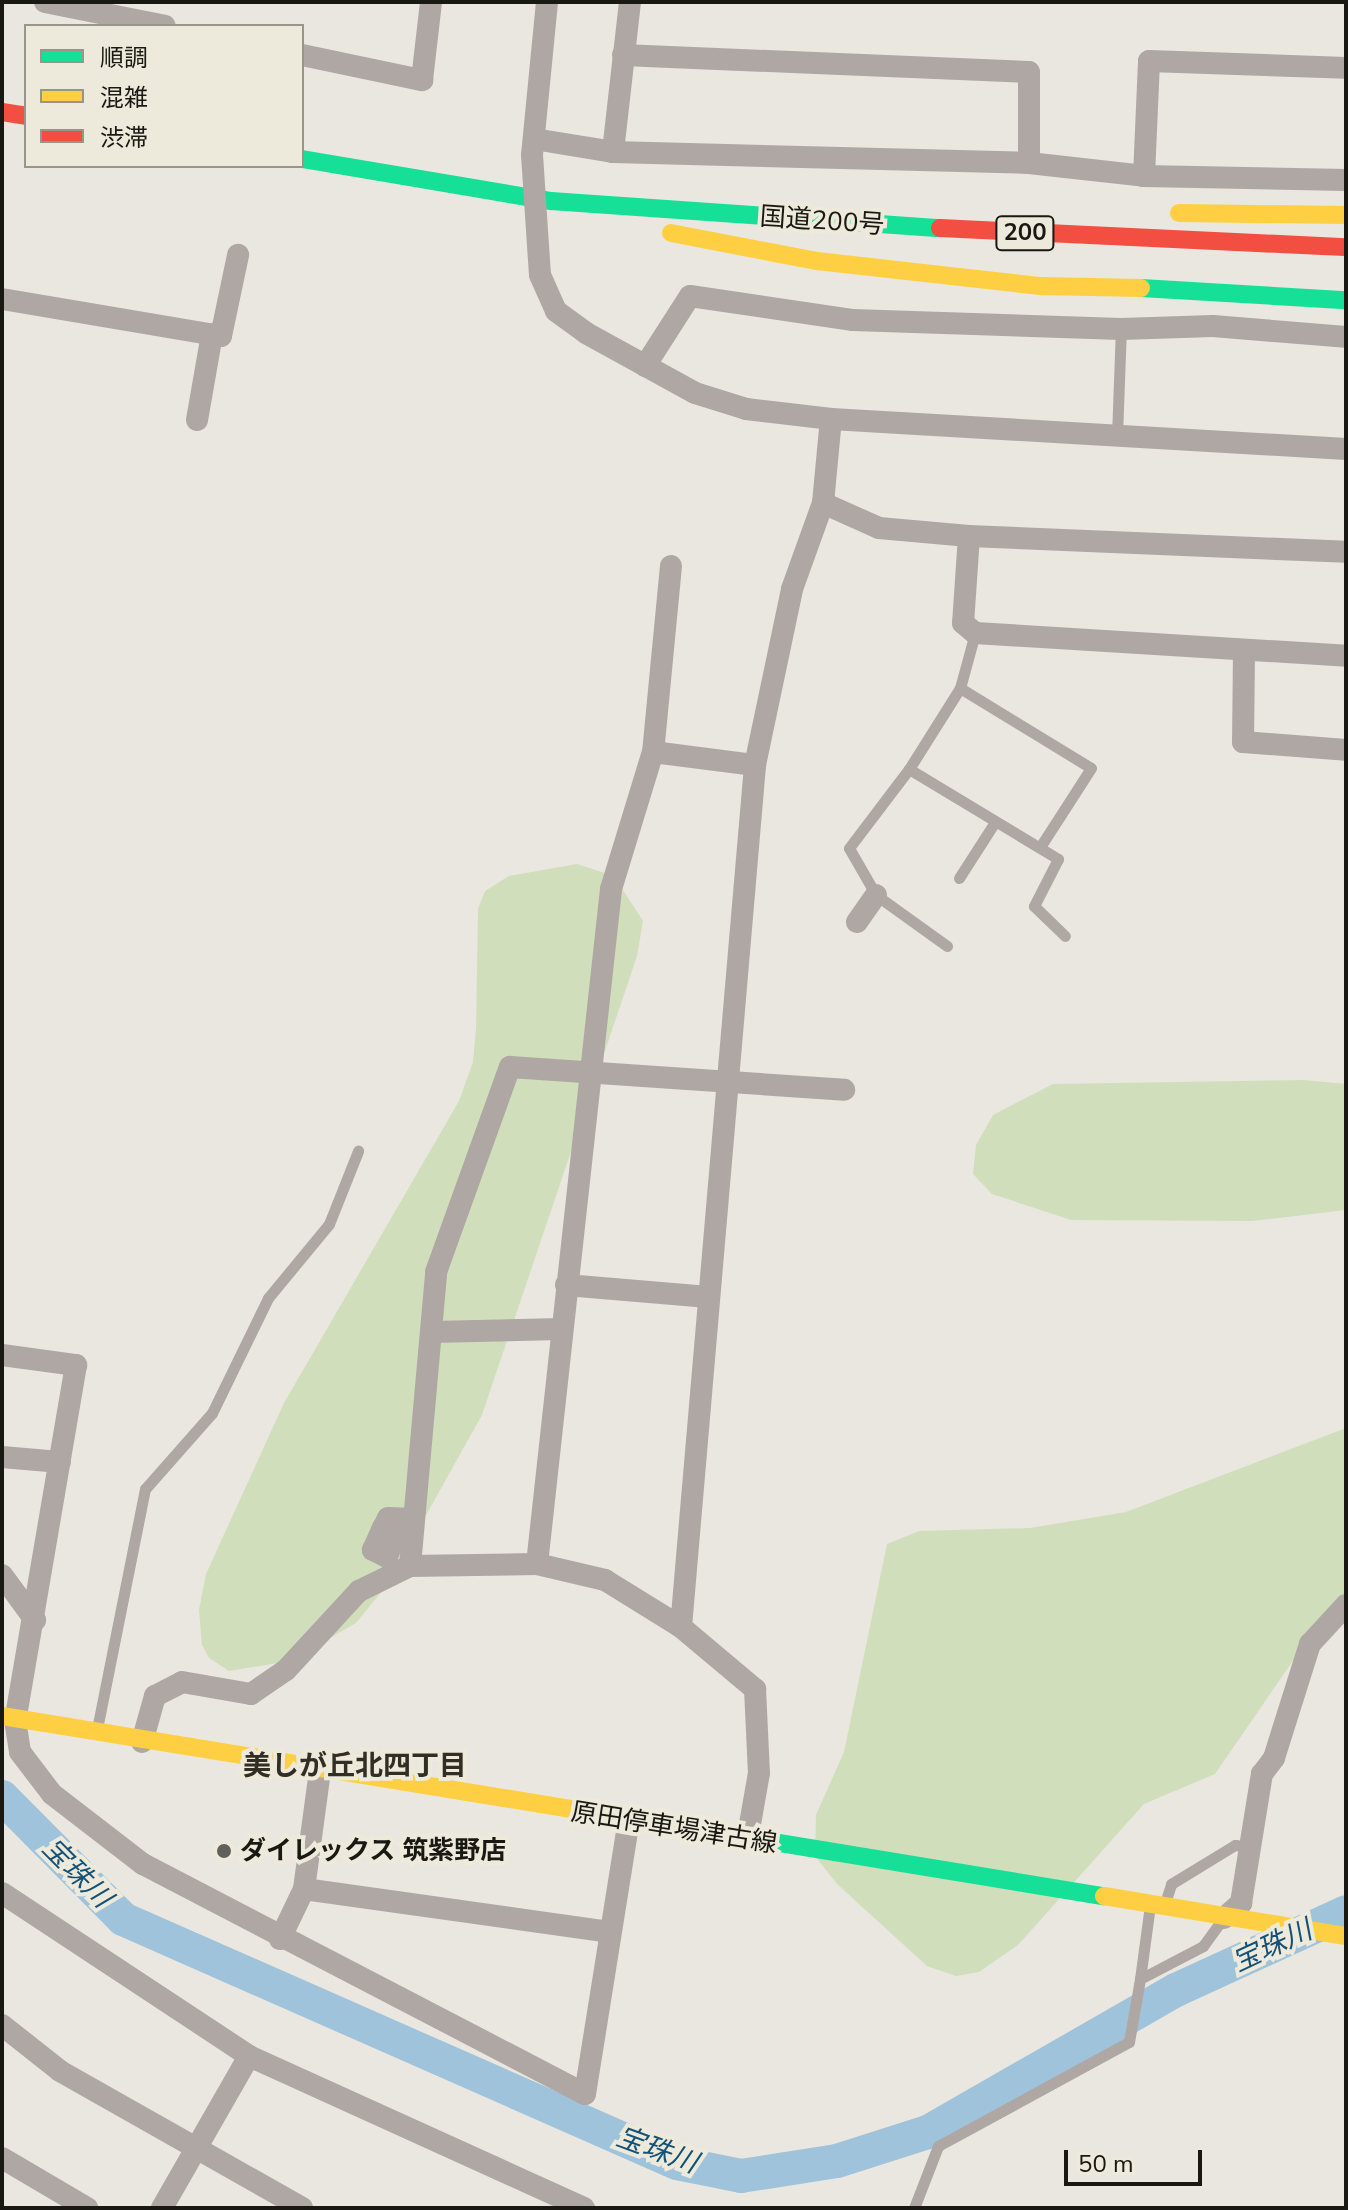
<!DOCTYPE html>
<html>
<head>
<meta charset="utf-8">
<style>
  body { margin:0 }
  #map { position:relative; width:1348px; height:2210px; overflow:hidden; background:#e9e7df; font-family:"Nunito Sans","Noto Sans JP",sans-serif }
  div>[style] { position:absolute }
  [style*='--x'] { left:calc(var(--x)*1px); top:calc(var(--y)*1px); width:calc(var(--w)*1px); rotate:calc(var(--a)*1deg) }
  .green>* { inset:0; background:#d1debc }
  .river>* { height:34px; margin:-17px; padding:0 17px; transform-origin:17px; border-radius:17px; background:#a0c3dc }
  .lane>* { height:11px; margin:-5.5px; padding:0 5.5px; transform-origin:5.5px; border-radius:5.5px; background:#afa7a3 }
  .street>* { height:22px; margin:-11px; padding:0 11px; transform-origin:11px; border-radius:11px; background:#afa7a3 }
  .fast>* { height:18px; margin:-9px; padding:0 9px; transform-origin:9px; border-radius:9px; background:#16e098 }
  .slow>* { height:18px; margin:-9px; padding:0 9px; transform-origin:9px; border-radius:9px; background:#ffcf43 }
  .jam>* { height:18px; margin:-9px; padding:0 9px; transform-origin:9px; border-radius:9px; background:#f24e42 }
  .street-bridge>* { height:22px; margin:-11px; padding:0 11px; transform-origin:11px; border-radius:11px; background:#afa7a3 }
  .dots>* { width:22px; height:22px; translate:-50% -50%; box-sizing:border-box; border:4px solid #edeadb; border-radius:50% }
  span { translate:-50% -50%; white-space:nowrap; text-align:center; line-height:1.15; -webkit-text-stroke:8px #edeadb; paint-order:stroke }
  .shield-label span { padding:2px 6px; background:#edeadb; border:2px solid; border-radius:6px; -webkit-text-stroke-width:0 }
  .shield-label { font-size:24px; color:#191813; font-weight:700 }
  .street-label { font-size:26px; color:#191813 }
  .poi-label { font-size:26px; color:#191813; font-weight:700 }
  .left { translate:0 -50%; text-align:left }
  .neighbourhood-label { font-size:28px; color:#312e23; font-weight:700 }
  .water-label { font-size:28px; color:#145177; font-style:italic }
  .frame { position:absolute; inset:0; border:4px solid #191813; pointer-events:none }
  .legend { position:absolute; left:24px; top:24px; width:280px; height:144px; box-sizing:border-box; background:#edeadb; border:2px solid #98968b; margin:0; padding:10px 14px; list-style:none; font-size:24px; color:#191813 }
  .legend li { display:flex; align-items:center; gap:16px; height:40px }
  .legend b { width:40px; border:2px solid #98968b }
  .scale { position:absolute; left:1064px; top:2150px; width:138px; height:36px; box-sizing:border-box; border:4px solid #191813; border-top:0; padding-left:10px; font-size:24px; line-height:28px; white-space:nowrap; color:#191813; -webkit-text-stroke:6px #edeadb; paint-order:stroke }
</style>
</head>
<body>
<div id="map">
  <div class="green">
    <i style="clip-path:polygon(577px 864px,614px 876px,643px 921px,637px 956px,482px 1415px,387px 1585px,356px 1623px,290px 1661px,229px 1671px,209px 1658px,202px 1645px,199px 1610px,206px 1574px,284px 1403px,459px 1101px,473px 1062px,476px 1029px,478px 909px,485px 891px,509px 876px)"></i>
    <i style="clip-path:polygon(1304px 1080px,1346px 1084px,1346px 1210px,1252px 1221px,1071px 1220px,992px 1194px,973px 1174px,976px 1145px,993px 1115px,1053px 1084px)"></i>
    <i style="clip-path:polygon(1346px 1428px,1346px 1592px,1332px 1604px,1215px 1774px,1144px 1804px,1018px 1945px,979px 1972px,956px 1976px,927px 1966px,837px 1884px,815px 1856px,816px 1815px,844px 1752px,887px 1544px,919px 1531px,1030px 1528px,1126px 1512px)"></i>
  </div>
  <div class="river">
    <i style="--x:2;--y:1797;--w:172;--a:45.2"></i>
    <i style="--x:123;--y:1919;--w:605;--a:23.77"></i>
    <i style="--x:677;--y:2163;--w:65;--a:11.5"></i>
    <i style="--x:741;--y:2176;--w:97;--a:-8.9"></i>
    <i style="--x:837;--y:2161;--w:96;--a:-17.7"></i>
    <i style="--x:928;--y:2132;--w:286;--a:-29.8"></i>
    <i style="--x:1176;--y:1990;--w:187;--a:-24.6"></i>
  </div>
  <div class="lane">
    <i style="--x:1117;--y:436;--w:107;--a:-87.9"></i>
    <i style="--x:960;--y:688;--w:153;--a:31.4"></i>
    <i style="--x:1091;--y:768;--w:94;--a:122.8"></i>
    <i style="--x:909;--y:769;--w:174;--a:31.1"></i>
    <i style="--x:1058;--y:859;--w:53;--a:117.1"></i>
    <i style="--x:1034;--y:906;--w:43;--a:44.1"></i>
    <i style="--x:959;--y:878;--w:67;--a:-57.3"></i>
    <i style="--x:947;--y:946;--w:87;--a:-144.3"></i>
    <i style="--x:876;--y:895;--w:54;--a:-119.9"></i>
    <i style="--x:849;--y:848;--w:99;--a:-52.8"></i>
    <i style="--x:909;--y:769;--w:96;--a:-57.8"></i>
    <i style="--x:960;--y:688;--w:57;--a:-74.7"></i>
    <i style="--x:97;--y:1729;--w:245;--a:-78.7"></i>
    <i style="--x:145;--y:1489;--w:101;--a:-48.6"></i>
    <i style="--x:212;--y:1413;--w:128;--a:-64"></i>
    <i style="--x:268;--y:1298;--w:96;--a:-50.5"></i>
    <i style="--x:329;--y:1224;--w:79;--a:-68.3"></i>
    <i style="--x:1165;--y:1903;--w:20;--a:-72"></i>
    <i style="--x:1171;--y:1884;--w:75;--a:-31.4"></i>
    <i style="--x:1235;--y:1845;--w:14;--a:8"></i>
    <i style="--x:1140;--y:1979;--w:75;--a:-82.3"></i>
    <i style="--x:914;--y:2208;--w:66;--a:-68.8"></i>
    <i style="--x:938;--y:2146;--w:217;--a:-28.6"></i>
    <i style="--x:1129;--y:2042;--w:64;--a:-80.1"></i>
    <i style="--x:1140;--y:1979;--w:71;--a:-27.6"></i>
    <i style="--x:1203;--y:1946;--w:34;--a:-54"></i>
  </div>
  <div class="street">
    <i style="--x:45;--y:2;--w:122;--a:11.3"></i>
    <i style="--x:630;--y:2;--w:151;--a:96.5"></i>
    <i style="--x:613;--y:152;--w:416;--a:1.5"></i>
    <i style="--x:1029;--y:163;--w:116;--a:6.4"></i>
    <i style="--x:1144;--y:176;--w:202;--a:1.1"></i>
    <i style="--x:302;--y:55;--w:123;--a:11.8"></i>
    <i style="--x:422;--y:80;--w:79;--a:-83.4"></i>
    <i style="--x:623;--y:55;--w:406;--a:2.4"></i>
    <i style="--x:1029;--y:72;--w:91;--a:90"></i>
    <i style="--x:534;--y:139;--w:80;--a:9.3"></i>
    <i style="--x:532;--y:155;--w:154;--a:-84.4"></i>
    <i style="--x:1144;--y:176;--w:115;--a:-87.5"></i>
    <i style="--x:1149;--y:61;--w:197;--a:2"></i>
    <i style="--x:2;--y:299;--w:222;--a:9.6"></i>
    <i style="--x:221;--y:336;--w:83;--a:-78.1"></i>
    <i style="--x:586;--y:333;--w:124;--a:28.8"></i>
    <i style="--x:695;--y:393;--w:53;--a:17.4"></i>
    <i style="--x:746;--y:409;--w:86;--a:6.7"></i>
    <i style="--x:831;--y:419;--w:516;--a:3.33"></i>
    <i style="--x:645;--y:366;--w:83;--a:-57.3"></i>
    <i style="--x:690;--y:296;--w:165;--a:8.4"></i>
    <i style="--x:853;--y:320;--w:268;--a:1.9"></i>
    <i style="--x:1121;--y:329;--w:92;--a:-1.9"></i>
    <i style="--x:1213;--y:326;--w:133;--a:4.7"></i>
    <i style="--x:197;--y:420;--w:87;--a:-80.1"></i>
    <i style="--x:823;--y:503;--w:61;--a:24.1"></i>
    <i style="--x:879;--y:528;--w:90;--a:5.1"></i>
    <i style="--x:969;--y:536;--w:377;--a:2.4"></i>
    <i style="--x:969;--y:536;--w:87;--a:93.9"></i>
    <i style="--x:963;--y:623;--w:16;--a:40"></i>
    <i style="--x:975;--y:633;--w:372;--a:3.5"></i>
    <i style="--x:671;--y:566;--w:187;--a:95.5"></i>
    <i style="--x:653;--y:752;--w:103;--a:7.3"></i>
    <i style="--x:1244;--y:650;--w:92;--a:90.6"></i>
    <i style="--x:1243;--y:742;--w:103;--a:4.4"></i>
    <i style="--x:857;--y:922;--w:33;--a:-55"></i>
    <i style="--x:566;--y:1285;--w:143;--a:4.8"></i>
    <i style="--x:432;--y:1332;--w:129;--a:-1.3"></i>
    <i style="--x:2;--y:1355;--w:75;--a:7.7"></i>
    <i style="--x:76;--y:1365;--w:360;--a:99.7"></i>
    <i style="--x:15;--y:1720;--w:32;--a:81"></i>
    <i style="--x:20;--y:1752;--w:53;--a:52.7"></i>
    <i style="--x:52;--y:1794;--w:115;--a:37.6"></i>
    <i style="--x:143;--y:1864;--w:498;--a:27.5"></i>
    <i style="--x:585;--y:2094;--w:278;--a:-80.9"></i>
    <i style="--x:2;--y:1457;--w:58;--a:4.9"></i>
    <i style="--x:383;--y:1528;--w:13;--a:27"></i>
    <i style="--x:395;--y:1534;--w:24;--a:109"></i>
    <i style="--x:387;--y:1557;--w:16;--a:-153"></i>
    <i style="--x:373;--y:1550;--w:24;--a:-66"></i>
    <i style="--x:383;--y:1528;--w:11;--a:-63"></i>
    <i style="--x:388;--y:1518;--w:26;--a:2"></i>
    <i style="--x:537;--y:1564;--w:679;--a:-83.74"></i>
    <i style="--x:611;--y:889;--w:143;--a:-73"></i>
    <i style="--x:410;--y:1566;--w:295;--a:-84.9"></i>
    <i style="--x:436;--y:1272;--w:218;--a:-70.2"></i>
    <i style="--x:510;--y:1067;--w:335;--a:3.9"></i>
    <i style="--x:2;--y:1575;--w:56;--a:53.7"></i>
    <i style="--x:681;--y:1627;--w:865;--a:-85.09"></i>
    <i style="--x:755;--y:765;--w:180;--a:-78.1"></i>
    <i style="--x:792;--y:589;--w:91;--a:-70.2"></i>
    <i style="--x:823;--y:503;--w:84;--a:-84.6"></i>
    <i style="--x:142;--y:1742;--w:48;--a:-74.2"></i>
    <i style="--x:155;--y:1696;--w:30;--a:-27"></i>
    <i style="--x:182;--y:1682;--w:70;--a:9.9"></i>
    <i style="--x:251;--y:1694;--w:42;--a:-34.4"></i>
    <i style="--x:286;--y:1670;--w:108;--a:-47.3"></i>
    <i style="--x:359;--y:1591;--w:57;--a:-26.1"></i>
    <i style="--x:410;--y:1566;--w:127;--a:-0.9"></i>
    <i style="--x:537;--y:1564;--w:70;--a:13.2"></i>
    <i style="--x:605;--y:1580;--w:89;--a:31.7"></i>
    <i style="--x:681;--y:1627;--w:97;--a:40"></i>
    <i style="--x:755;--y:1689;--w:84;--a:87.3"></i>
    <i style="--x:759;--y:1773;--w:69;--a:100"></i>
    <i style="--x:304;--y:1889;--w:308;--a:8"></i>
    <i style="--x:2;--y:1893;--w:296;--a:33.4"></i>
    <i style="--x:249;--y:2056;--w:368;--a:24.4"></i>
    <i style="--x:1224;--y:1918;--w:23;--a:-41"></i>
    <i style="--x:1241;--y:1903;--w:131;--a:-80.8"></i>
    <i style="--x:1262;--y:1774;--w:20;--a:-53"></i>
    <i style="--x:1274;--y:1758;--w:120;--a:-72.5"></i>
    <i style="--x:1310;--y:1644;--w:53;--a:-47.3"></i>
    <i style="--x:280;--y:1939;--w:55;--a:-64.4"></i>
    <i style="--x:304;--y:1889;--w:120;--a:-82.3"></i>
    <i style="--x:2;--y:2025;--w:74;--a:38.4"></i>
    <i style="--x:60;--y:2071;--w:278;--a:29.5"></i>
    <i style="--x:2;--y:2158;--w:99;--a:30.5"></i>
    <i style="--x:162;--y:2208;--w:175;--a:-60.2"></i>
  </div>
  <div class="fast">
    <i style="--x:302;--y:159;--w:253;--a:9.6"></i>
    <i style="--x:551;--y:201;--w:390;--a:4"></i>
    <i style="--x:1141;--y:288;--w:205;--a:3.4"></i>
    <i style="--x:669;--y:1825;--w:441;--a:9.3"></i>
  </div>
  <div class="slow">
    <i style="--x:1179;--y:213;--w:167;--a:0.7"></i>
    <i style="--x:671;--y:233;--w:149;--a:10.9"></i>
    <i style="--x:817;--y:261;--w:225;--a:6.4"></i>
    <i style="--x:1041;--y:286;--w:100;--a:1.1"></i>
    <i style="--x:2;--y:1716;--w:676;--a:9.28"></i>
    <i style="--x:1104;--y:1896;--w:245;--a:9.4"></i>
  </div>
  <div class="jam">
    <i style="--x:2;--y:112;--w:24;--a:9"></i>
    <i style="--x:940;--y:228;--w:406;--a:2.7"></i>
  </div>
  <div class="street-bridge">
    <i style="--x:532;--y:155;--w:120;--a:86.2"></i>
    <i style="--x:540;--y:275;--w:39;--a:66"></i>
    <i style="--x:556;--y:311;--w:37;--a:36"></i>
  </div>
  <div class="dots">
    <i style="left:224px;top:1851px;background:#62605a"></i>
  </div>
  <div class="shield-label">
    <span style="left:1025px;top:233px">200</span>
  </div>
  <div class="street-label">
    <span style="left:822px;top:221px;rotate:4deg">国道200号</span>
    <span style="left:674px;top:1828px;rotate:9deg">原田停車場津古線</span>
  </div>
  <div class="poi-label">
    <span class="left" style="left:240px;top:1851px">ダイレックス 筑紫野店</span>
  </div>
  <div class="neighbourhood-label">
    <span style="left:355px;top:1766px">美しが丘北四丁目</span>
  </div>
  <div class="water-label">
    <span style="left:77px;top:1873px;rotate:45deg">宝珠川</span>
    <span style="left:1272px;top:1946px;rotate:-25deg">宝珠川</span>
    <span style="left:657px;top:2150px;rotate:20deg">宝珠川</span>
  </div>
  <div class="frame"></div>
  <ul class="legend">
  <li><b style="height:10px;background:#16e098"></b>順調</li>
  <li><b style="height:10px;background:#ffcf43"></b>混雑</li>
  <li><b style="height:10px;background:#f24e42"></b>渋滞</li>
  </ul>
  <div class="scale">50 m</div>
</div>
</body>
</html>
